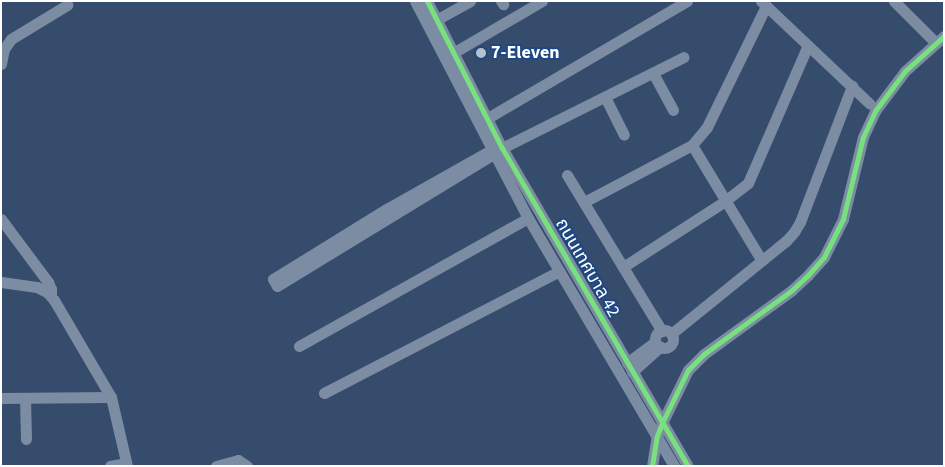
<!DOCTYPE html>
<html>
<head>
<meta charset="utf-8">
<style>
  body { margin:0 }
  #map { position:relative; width:945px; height:467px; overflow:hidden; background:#354c6d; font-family:"Source Sans 3","Noto Sans Thai",sans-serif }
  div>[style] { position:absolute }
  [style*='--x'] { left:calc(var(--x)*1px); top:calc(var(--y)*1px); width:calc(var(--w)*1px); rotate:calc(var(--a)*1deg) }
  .minor>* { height:11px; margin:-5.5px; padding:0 5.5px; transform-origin:5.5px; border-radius:5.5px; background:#7c8ca3 }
  .minor>.ring { margin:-5.5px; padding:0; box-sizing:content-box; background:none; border:11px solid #7c8ca3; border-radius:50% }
  .cycleway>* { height:5px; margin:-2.5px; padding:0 2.5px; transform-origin:2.5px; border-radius:2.5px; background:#77e17e }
  .dots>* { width:14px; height:14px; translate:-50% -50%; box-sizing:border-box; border:2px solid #1e4884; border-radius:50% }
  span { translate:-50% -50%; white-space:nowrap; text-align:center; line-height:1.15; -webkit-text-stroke:4px #1e4884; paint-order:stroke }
  .poi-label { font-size:18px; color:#fff; font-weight:700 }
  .left { translate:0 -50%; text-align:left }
  .street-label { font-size:18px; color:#fff }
  .frame { position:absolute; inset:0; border:2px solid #fff; pointer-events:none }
</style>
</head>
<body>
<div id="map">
  <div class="minor">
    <i style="--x:415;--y:1;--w:245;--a:62.5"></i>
    <i style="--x:528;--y:218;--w:288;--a:59.5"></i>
    <i style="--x:427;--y:1;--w:165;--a:63"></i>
    <i style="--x:502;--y:148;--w:368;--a:59.7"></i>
    <i style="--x:501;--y:1;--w:4;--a:56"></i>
    <i style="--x:761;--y:1;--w:149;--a:43.4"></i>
    <i style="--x:894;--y:1;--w:58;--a:45"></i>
    <i style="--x:436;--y:20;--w:39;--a:-29"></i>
    <i style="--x:453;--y:53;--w:103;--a:-30.3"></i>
    <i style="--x:1;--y:64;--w:15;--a:-79"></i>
    <i style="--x:4;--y:49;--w:12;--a:-55"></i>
    <i style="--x:11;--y:39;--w:66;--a:-31.3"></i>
    <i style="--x:653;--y:73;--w:42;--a:61.6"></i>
    <i style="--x:605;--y:97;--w:42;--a:63.4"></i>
    <i style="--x:486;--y:119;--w:233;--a:-30.4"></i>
    <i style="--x:692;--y:145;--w:135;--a:58.9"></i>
    <i style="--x:502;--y:148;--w:203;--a:-26.6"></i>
    <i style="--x:491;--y:150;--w:118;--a:150.6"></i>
    <i style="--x:388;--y:208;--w:135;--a:148.3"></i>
    <i style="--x:273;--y:279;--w:8;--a:60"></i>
    <i style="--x:277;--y:286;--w:253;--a:-31.4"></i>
    <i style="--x:567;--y:175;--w:183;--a:58.7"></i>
    <i style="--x:584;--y:202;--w:122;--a:-27.8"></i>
    <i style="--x:692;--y:145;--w:23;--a:-50"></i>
    <i style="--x:707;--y:127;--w:135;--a:-64"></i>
    <i style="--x:1;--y:219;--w:79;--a:53.3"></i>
    <i style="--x:48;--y:282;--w:8;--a:67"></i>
    <i style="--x:51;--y:289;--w:7;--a:90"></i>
    <i style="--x:623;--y:267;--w:121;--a:-32.9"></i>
    <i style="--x:725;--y:201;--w:29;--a:-38"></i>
    <i style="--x:748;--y:183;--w:150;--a:-66.5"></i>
    <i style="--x:1;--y:282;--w:36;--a:8"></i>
    <i style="--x:37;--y:287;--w:11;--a:27"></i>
    <i style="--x:47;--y:292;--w:11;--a:49"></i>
    <i style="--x:54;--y:300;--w:113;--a:59.6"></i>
    <i style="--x:111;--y:397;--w:71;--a:76.9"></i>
    <i class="ring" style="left:655px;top:330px;width:7px;height:7px"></i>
    <i style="--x:671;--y:334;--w:148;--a:-39"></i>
    <i style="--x:786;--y:241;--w:12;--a:-48"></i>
    <i style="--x:794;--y:232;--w:12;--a:-59"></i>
    <i style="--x:800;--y:222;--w:146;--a:-69.1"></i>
    <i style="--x:299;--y:346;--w:262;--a:-29.2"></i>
    <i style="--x:627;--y:363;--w:35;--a:-37"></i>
    <i style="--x:632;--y:372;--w:38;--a:-42"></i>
    <i style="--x:324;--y:393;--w:265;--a:-27.4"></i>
    <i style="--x:1;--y:398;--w:110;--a:-0.5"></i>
    <i style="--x:25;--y:398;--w:41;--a:88.6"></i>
    <i style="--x:110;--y:466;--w:15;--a:-11"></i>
    <i style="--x:216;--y:466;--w:23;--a:-15"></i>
    <i style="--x:238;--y:460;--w:11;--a:34"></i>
    <i style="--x:652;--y:466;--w:30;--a:-81"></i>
    <i style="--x:657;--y:436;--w:14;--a:-69"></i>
    <i style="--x:662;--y:423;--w:59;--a:-63.9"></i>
    <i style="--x:688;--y:370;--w:23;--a:-45"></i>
    <i style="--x:704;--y:354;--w:109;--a:-36"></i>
    <i style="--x:792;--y:290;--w:22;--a:-43"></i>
    <i style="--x:808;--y:275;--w:24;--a:-48"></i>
    <i style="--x:824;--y:257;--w:42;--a:-63.4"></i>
    <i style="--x:843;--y:219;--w:84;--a:-76.3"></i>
    <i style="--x:863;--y:137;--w:29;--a:-65"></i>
    <i style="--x:875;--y:111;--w:50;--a:-53.1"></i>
    <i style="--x:905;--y:71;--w:52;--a:-41.9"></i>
  </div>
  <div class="cycleway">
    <i style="--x:427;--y:1;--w:165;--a:63"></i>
    <i style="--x:502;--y:148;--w:368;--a:59.7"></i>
    <i style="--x:652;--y:466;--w:30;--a:-81"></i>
    <i style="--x:657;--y:436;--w:14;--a:-69"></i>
    <i style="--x:662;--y:423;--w:59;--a:-63.9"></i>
    <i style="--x:688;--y:370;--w:23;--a:-45"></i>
    <i style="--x:704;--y:354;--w:109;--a:-36"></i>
    <i style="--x:792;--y:290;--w:22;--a:-43"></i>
    <i style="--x:808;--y:275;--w:24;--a:-48"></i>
    <i style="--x:824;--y:257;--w:42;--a:-63.4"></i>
    <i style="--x:843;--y:219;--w:84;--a:-76.3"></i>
    <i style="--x:863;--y:137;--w:29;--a:-65"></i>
    <i style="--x:875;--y:111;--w:50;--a:-53.1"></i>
    <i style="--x:905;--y:71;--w:52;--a:-41.9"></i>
  </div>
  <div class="dots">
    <i style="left:481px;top:53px;background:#b8c0cc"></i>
  </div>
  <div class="poi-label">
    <span class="left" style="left:491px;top:53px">7-Eleven</span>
  </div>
  <div class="street-label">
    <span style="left:587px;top:268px;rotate:60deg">ถนนเทศบาล 42</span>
  </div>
  <div class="frame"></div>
</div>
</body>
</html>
